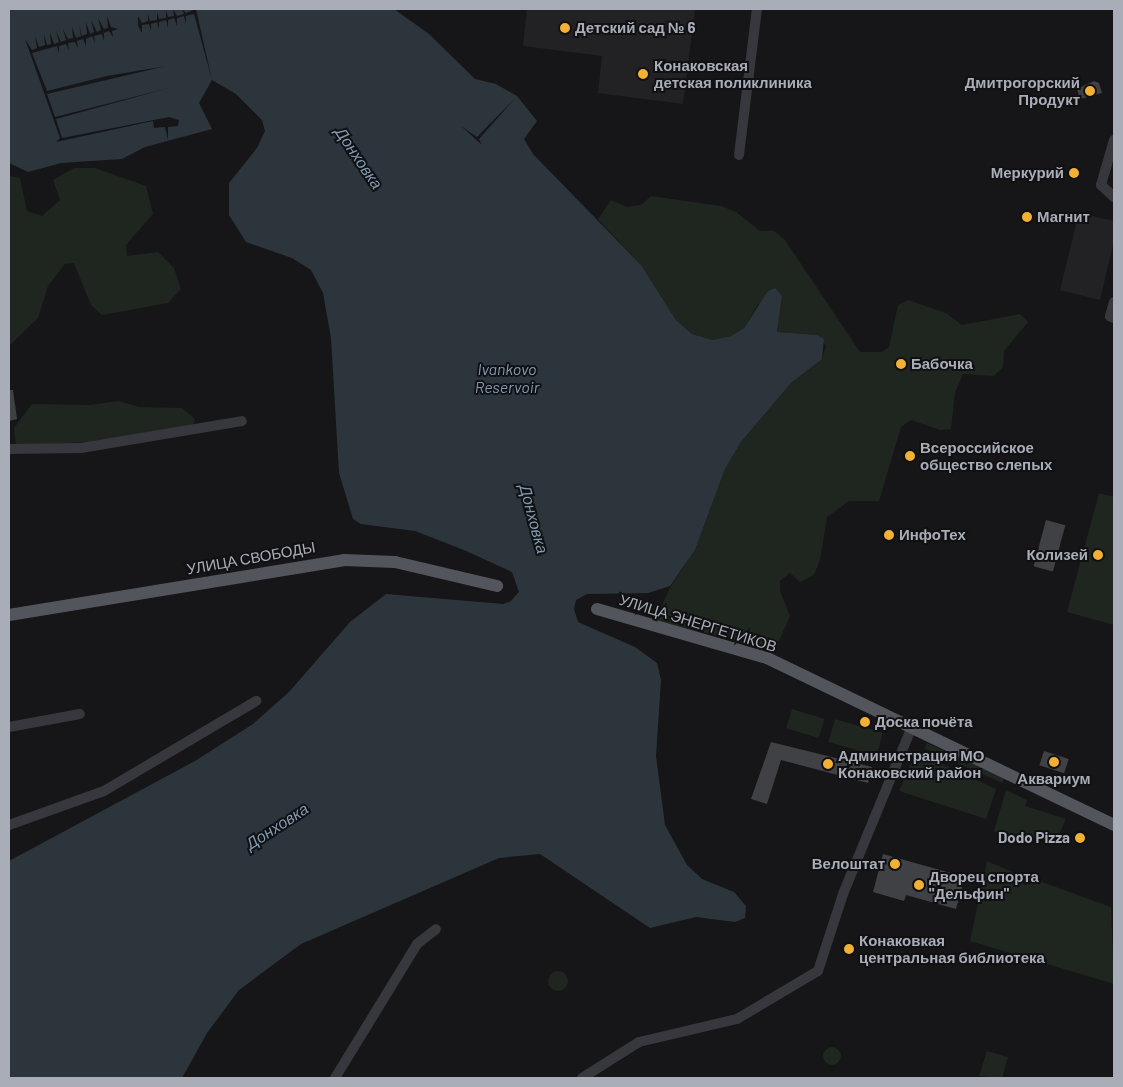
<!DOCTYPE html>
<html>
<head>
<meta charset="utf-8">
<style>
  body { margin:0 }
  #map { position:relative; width:1123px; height:1087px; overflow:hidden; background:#161618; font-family:Barlow,sans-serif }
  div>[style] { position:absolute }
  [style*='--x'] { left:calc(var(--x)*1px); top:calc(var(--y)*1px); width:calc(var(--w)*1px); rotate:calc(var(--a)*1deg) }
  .built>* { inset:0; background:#222225 }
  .green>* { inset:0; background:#1e261f; transform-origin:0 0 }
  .round { border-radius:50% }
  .water>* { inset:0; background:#2c353c }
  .pier>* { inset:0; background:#161618 }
  .building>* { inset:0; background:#404145; transform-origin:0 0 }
  .minor>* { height:10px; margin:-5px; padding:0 5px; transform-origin:5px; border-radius:5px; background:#37383d }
  .major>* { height:12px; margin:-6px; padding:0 6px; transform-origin:6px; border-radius:6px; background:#53555c }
  .dots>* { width:14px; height:14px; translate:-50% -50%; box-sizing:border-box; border:2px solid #111113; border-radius:50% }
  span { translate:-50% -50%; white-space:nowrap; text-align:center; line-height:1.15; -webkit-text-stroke:4px #111113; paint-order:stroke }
  .poi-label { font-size:15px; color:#a8adb8; font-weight:700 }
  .left { translate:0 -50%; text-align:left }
  .right { translate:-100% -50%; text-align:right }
  .street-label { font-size:15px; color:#a8adb8 }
  .water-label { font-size:16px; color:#7f9bb3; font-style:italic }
  .frame { position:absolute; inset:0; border:10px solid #a8adb8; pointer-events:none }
</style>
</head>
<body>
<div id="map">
  <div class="built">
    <i style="clip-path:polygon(527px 9px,695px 9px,683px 104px,598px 93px,602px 56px,523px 46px)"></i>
    <i style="clip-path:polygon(1079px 213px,1114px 221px,1114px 241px,1100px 300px,1060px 290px)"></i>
  </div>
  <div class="green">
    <i style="clip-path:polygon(74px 168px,95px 168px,146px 186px,153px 214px,126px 245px,127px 256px,158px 252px,174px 268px,181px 289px,168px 303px,102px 315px,91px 305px,74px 263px,65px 264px,48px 286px,38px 318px,9px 346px,9px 176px,20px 178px,27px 211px,42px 216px,60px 200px,53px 180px)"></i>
    <i style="clip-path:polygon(651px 196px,721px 206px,736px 212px,760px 231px,774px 231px,785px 240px,860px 352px,882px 352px,889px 347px,898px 305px,908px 300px,946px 313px,962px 325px,1020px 314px,1028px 322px,1004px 351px,1003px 367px,994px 376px,963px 374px,955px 393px,951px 429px,940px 430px,911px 420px,901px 427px,879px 501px,849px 501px,827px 517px,820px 560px,814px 575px,800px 582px,790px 573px,780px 581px,780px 591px,790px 616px,779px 641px,765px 648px,655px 620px,671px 586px,695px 550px,725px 469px,741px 442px,791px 383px,822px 359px,826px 346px,817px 335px,777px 332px,782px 296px,758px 304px,744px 328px,731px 336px,713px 340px,692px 334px,676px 320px,641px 265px,598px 219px,611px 200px,627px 207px,641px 205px)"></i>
    <i style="clip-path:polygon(119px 401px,139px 407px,182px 408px,195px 419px,193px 425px,86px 442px,16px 446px,14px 428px,32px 404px,89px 405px)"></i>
    <i style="clip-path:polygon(1099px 493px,1114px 497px,1114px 625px,1067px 612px)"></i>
    <i style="left:792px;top:709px;width:34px;height:20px;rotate:17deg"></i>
    <i style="left:835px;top:719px;width:50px;height:24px;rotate:16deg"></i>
    <i style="left:927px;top:743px;width:85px;height:6px;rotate:24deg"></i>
    <i style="clip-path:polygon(916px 752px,996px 789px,986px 819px,899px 791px)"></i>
    <i style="clip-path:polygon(1006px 790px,1027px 800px,1025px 806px,1066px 819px,1054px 845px,1039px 838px,1028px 843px,994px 831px)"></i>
    <i style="clip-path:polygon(987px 861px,1015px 873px,1025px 885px,1039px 881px,1111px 907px,1114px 984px,970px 941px)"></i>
    <i class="round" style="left:548px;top:971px;width:20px;height:20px"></i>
    <i class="round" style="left:823px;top:1047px;width:18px;height:18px"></i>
    <i style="clip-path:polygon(987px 1051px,1008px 1057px,1002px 1078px,979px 1076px)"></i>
  </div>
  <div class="water">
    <i style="clip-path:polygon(9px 9px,394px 9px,429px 34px,475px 79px,496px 84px,517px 96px,537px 121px,524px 139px,533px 154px,641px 265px,676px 320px,692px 334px,713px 340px,731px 336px,744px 328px,768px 291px,775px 288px,782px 296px,777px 332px,817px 335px,824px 339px,822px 359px,791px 383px,741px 442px,725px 469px,695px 550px,670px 586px,648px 593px,587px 594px,576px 600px,574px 609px,578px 622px,635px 647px,657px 663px,661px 680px,656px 756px,665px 825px,687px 865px,702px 879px,734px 892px,746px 906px,745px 918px,735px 922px,696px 917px,650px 928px,540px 854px,499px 858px,301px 944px,239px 990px,207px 1033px,182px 1078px,9px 1078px,9px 861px,195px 761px,253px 724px,289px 692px,350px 622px,386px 594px,503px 604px,511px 601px,519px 592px,512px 572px,464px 550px,415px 531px,361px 524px,353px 519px,339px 473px,331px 338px,323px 293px,311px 270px,292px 258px,246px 242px,229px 215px,229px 183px,257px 148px,265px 131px,262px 120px,236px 94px,212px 80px,199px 103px,212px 129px,145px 147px,122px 159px,61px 163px,28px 172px,9px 163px)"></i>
  </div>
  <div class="pier">
    <i style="clip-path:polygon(173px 9px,177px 16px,184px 14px,182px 9px,186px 13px,196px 9px,212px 80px,194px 14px,186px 16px,186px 24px,184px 16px,177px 18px,177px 26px,174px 18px,168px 20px,168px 28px,166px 20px,159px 22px,159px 29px,157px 22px,151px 24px,151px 31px,149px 24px,142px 25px,142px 33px,138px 26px,138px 16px,142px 23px,148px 21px,148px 14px,150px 21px,157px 20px,157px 12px,159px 19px,166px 18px,166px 10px,168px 17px,174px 16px)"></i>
    <i style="clip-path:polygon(107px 16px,111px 27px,118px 29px,112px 31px,113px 37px,109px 31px,104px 33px,104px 41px,102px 34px,94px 36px,95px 43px,92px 36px,86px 39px,86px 46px,83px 39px,77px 41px,78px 48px,75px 42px,68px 43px,69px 51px,66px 44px,59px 46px,59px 54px,57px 46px,32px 53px,47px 91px,107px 76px,166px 66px,47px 94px,55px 117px,169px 88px,56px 119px,62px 138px,169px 117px,179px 120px,178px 126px,168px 127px,168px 140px,165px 127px,154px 128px,153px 121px,56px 142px,60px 138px,25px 39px,32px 50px,37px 48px,35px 36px,39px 47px,45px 45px,44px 34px,47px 45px,51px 44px,50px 32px,54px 44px,59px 42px,56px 31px,61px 42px,66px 40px,63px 29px,68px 39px,73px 38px,72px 27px,76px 38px,81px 36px,79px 24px,82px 36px,87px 34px,86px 22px,90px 34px,94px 32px,91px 20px,97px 32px,101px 30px,98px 18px,104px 29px,108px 28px)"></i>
    <i style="clip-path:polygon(517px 96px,479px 139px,482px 145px,461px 126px,477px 137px)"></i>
  </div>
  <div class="building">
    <i style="clip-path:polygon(1094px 81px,1099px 83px,1102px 93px,1080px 99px,1077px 89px)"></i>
    <i style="clip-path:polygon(9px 390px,13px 390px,17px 419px,9px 421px)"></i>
    <i style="left:1046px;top:520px;width:20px;height:48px;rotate:15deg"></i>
    <i style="clip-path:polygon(771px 742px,872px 767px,868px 783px,781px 760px,767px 804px,751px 799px)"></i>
    <i style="left:1044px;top:751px;width:26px;height:15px;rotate:18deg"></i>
    <i style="clip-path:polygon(883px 854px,965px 877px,956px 909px,906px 895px,904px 901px,873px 892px)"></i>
  </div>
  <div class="minor">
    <i style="--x:1114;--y:140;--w:47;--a:106.1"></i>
    <i style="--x:1101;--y:185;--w:18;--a:43"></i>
    <i style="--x:739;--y:155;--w:147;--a:-83"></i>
    <i style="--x:1114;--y:302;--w:15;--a:106"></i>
    <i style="--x:1110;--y:316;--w:4;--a:27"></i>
    <i style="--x:9;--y:449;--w:72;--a:-0.8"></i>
    <i style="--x:81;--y:448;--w:163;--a:-9.5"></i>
    <i style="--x:9;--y:727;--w:72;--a:-10.4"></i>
    <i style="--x:9;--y:825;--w:101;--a:-19.7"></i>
    <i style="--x:104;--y:791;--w:177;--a:-30.6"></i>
    <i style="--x:335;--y:1078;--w:157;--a:-58.5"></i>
    <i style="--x:417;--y:944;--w:24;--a:-38"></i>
    <i style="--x:582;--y:1078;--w:67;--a:-32.3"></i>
    <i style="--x:639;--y:1042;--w:101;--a:-13.2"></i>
    <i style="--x:737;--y:1019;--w:94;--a:-30.7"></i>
    <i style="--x:818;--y:971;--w:81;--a:-72"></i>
    <i style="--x:843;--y:894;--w:178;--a:-67.6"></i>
  </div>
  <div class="major">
    <i style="--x:597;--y:609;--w:177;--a:16.1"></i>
    <i style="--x:767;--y:658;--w:385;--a:25.7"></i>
    <i style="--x:9;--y:615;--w:339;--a:-9.3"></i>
    <i style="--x:344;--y:560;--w:51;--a:2.2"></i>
    <i style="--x:395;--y:562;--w:105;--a:13.2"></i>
  </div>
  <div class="dots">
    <i style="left:565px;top:28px;background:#f2b134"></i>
    <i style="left:643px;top:74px;background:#f2b134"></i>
    <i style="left:1090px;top:91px;background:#f2b134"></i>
    <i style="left:1074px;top:173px;background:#f2b134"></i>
    <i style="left:1027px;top:217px;background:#f2b134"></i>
    <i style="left:901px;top:364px;background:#f2b134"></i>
    <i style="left:910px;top:456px;background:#f2b134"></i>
    <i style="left:889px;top:535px;background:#f2b134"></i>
    <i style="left:1098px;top:555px;background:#f2b134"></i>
    <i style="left:865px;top:722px;background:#f2b134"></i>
    <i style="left:1054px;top:762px;background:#f2b134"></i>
    <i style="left:828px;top:764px;background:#f2b134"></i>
    <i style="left:1080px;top:838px;background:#f2b134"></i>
    <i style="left:895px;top:864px;background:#f2b134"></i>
    <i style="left:919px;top:885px;background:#f2b134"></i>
    <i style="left:849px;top:949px;background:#f2b134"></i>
  </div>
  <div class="poi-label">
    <span class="left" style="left:575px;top:28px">Детский сад № 6</span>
    <span class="left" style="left:654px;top:74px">Конаковская<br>детская поликлиника</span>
    <span class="right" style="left:1080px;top:91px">Дмитрогорский<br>Продукт</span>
    <span class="right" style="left:1064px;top:173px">Меркурий</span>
    <span class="left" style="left:1037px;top:217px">Магнит</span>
    <span class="left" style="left:911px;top:364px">Бабочка</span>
    <span class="left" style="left:920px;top:456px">Всероссийское<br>общество слепых</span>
    <span class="left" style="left:899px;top:535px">ИнфоТех</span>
    <span class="right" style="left:1088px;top:555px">Колизей</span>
    <span class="left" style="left:875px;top:722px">Доска почёта</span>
    <span class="left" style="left:838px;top:764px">Администрация МО<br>Конаковский район</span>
    <span style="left:1054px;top:779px">Аквариум</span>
    <span class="right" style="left:1070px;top:838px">Dodo Pizza</span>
    <span class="right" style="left:885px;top:864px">Велоштат</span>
    <span class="left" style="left:929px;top:885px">Дворец спорта<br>"Дельфин"</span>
    <span class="left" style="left:859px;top:949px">Конаковкая<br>центральная библиотека</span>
  </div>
  <div class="street-label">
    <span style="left:251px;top:558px;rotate:-10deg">УЛИЦА СВОБОДЫ</span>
    <span style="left:698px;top:623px;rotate:17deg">УЛИЦА ЭНЕРГЕТИКОВ</span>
  </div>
  <div class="water-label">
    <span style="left:359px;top:158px;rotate:56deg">Донховка</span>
    <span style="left:507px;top:378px">Ivankovo<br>Reservoir</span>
    <span style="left:534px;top:519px;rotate:75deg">Донховка</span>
    <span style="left:277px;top:826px;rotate:-33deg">Донховка</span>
  </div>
  <div class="frame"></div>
</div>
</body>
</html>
